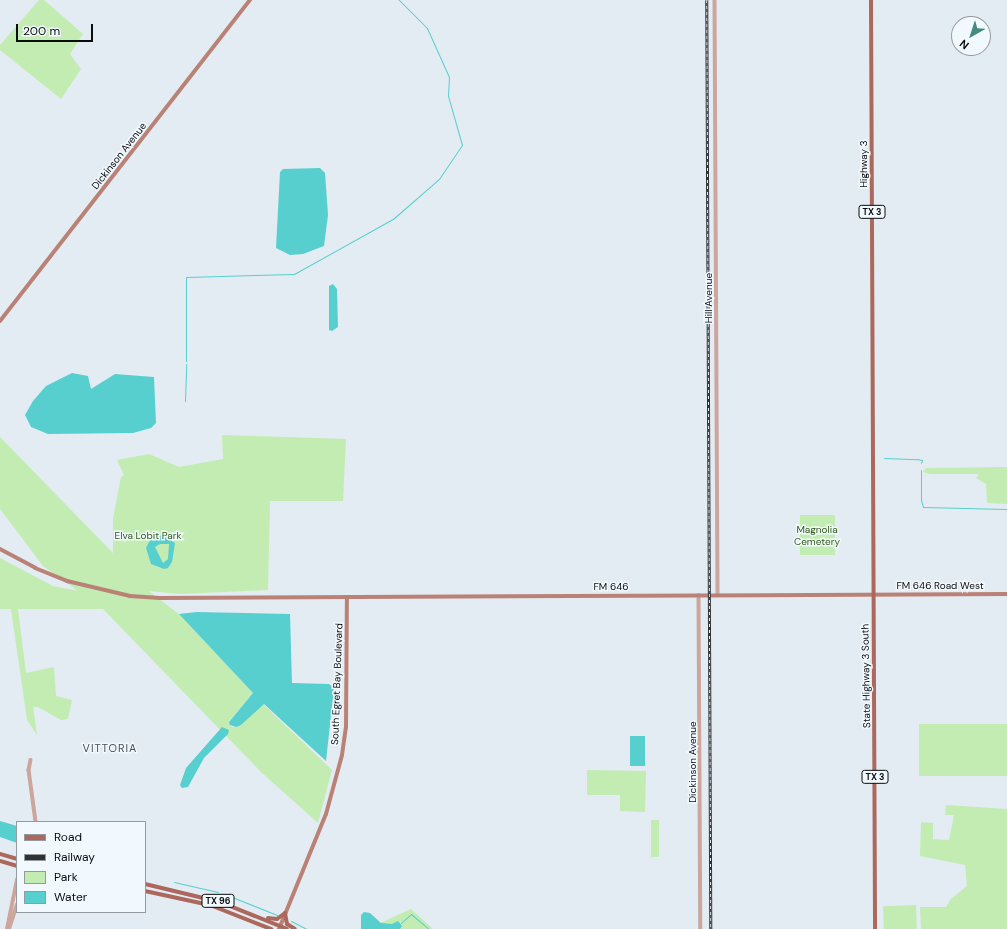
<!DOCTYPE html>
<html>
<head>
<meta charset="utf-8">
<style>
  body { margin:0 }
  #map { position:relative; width:1007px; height:929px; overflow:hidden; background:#e3ecf2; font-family:"DM Sans",sans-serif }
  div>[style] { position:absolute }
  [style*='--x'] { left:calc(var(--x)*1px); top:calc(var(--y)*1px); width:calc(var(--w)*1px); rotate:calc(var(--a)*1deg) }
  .green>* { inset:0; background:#c2ecb2; transform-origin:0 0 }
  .water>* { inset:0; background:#57cfcf; transform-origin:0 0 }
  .stream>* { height:1px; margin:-0.5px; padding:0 0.5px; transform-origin:0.5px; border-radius:0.5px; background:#57cfcf }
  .tertiary>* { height:3.5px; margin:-1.75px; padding:0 1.75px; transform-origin:1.75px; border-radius:1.75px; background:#cca59d }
  .secondary>* { height:4px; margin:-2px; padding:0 2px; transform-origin:2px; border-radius:2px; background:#ba8277 }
  .primary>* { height:4px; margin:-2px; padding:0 2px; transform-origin:2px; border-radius:2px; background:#ac685c }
  .rail>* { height:2.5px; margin-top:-1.25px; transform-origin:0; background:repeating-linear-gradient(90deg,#f2f9fe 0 3px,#2f3235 0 6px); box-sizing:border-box; border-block:1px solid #2f3235 }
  span { translate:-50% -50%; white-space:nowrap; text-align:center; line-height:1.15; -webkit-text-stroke:3px #f2f9fe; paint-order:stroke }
  .shield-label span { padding:1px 3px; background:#f2f9fe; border:1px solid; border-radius:3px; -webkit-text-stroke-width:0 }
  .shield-label { font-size:9px; color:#0a0c0e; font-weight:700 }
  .street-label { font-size:10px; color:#0a0c0e }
  .park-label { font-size:10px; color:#2d5a17 }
  .neighbourhood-label { font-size:11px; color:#495055; letter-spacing:1px }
  .legend { position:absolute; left:16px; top:821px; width:130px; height:92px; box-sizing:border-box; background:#f2f9fe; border:1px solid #959a9e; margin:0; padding:5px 7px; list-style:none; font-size:12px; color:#0a0c0e }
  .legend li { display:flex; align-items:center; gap:8px; height:20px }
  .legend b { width:20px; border:1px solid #959a9e }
  .north { position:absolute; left:951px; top:16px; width:40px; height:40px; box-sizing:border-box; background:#f2f9fe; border:1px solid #959a9e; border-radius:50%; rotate:219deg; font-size:11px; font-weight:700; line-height:16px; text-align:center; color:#0a0c0e }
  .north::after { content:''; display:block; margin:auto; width:14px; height:18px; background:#458a80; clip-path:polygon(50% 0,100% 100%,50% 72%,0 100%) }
  .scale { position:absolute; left:16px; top:24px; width:77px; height:18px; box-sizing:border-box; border:2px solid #0a0c0e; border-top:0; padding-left:5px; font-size:12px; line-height:14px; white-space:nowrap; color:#0a0c0e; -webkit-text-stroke:3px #f2f9fe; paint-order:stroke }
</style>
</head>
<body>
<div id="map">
  <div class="green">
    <i style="clip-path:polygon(39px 0,44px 0,83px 34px,70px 54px,81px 69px,61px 99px,0 50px,0 45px)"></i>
    <i style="clip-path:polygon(222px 435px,346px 439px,343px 501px,270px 501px,268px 590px,180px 594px,149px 591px,180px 615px,253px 693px,229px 721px,232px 727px,236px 727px,263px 704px,332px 770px,318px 823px,262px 773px,103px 609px,18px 609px,26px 673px,54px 667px,56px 696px,72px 700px,68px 719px,61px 720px,38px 707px,33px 707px,37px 735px,27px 720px,11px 609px,0 609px,0 558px,53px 586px,78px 591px,43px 566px,0 509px,0 437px,113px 553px,113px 519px,121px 477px,124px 475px,117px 460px,149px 454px,179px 467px,223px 459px)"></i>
    <i style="clip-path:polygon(1007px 467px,1007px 504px,987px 503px,986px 484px,976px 478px,979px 474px,930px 474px,923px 472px,926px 468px)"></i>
    <i style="left:800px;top:515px;width:35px;height:40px"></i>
    <i style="left:919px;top:724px;width:88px;height:52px"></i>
    <i style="clip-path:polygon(587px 770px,646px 771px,645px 812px,620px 811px,620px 795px,587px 795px)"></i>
    <i style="clip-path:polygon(946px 805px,1007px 809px,1007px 929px,921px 929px,920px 907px,946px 907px,951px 899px,967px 886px,965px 865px,920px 856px,921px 822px,933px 823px,933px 839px,949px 840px,954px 815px,945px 815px)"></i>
    <i style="left:651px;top:820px;width:8px;height:37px"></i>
    <i style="left:916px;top:905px;width:24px;height:33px;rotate:88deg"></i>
    <i style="clip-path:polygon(411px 909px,433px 929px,367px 929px)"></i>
  </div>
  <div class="water">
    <i style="clip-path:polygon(320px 168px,325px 173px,328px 215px,324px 246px,303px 254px,290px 255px,276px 248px,280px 172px,283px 169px)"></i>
    <i style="clip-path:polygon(333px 284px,337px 289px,338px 327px,332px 331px,329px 330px,329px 286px)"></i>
    <i style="clip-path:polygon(72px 373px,88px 376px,91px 389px,115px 374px,154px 377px,156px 423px,151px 428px,133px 433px,48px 434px,31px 427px,25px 415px,33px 401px,46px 386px)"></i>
    <i style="clip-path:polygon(evenodd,162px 535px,175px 543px,172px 562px,168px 568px,164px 569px,151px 564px,146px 548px,150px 540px,162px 535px,160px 544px,169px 544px,168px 559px,163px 563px,155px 547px,160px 544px)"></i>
    <i style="clip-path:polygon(197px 612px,290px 614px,292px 683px,329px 684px,334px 688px,326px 761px,264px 704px,241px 725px,236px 727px,230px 725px,229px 722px,253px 693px,179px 614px)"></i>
    <i style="clip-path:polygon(222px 727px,229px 730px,228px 734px,204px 758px,188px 787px,182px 788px,180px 785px,186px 768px)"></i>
    <i style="left:630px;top:736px;width:15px;height:30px"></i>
    <i style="clip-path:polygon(0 821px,17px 826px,17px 843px,0 837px)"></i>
    <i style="clip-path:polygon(364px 912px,370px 913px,381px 923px,392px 924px,398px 921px,402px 926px,400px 929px,361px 929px,361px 915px)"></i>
  </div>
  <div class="stream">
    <i style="--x:186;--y:361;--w:84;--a:-90"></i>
    <i style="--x:186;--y:277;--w:108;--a:-1.6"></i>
    <i style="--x:294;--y:274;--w:113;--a:-29.1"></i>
    <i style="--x:393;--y:219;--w:61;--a:-41"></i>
    <i style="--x:439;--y:179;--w:41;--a:-55.9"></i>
    <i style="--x:462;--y:145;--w:51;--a:-105.9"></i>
    <i style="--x:448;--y:96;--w:19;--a:-87"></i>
    <i style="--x:449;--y:77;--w:54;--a:-114.2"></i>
    <i style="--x:427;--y:28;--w:40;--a:-135"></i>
    <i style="--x:185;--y:401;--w:37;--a:-88"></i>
    <i style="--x:884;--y:458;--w:33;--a:2"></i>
    <i style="--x:917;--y:459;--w:5;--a:11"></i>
    <i style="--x:922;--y:460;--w:3;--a:108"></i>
    <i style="--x:921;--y:470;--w:30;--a:90"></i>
    <i style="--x:921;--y:500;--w:7;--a:74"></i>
    <i style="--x:923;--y:507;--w:84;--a:1.4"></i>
    <i style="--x:174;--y:882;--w:45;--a:12.8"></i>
    <i style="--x:227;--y:895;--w:54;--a:21.8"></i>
    <i style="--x:291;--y:921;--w:18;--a:27"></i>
    <i style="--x:401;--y:923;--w:13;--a:-42"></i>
    <i style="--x:411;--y:914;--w:23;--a:40"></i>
  </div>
  <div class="tertiary">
    <i style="--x:715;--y:0;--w:595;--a:89.71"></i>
    <i style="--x:699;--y:595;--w:334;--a:89.7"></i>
    <i style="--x:31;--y:760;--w:10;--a:101"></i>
    <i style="--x:29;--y:770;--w:52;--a:82.3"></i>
    <i style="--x:7;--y:929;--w:50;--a:-78.5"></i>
    <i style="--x:9;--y:929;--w:25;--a:-72"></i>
  </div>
  <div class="secondary">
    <i style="--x:0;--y:321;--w:407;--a:-52.1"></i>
    <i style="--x:0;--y:549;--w:40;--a:28"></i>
    <i style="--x:35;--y:568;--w:35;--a:22"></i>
    <i style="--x:67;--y:581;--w:65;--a:13.4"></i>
    <i style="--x:130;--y:596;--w:30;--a:4"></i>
    <i style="--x:160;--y:598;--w:847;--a:-0.27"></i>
    <i style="--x:279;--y:929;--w:124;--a:-67.8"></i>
    <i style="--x:326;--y:814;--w:61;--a:-74.8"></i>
    <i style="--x:342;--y:755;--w:28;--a:-82"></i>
    <i style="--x:346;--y:727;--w:130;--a:-89.6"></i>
  </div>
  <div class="primary">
    <i style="--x:871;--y:0;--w:929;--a:89.75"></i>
    <i style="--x:0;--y:854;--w:18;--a:16"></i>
    <i style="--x:0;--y:861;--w:18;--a:16"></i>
    <i style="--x:145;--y:884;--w:77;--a:13.5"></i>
    <i style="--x:220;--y:902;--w:72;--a:21.9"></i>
    <i style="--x:145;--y:891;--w:66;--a:12.2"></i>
    <i style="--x:210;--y:905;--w:66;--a:21.5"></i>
    <i style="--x:285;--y:913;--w:11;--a:80"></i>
    <i style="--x:287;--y:924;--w:9;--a:32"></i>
    <i style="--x:268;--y:918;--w:9;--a:6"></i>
    <i style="--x:277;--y:919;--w:10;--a:-37"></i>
  </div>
  <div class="rail">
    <i style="--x:707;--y:0;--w:929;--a:89.75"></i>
  </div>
  <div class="shield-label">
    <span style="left:872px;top:212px">TX 3</span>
    <span style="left:875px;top:777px">TX 3</span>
    <span style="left:218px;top:901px">TX 96</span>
  </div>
  <div class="street-label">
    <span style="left:119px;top:156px;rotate:-52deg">Dickinson Avenue</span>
    <span style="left:864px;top:164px;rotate:-90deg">Highway 3</span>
    <span style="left:709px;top:298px;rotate:-90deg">Hill Avenue</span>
    <span style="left:940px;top:586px">FM 646 Road West</span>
    <span style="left:611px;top:587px">FM 646</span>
    <span style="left:866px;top:676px;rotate:-91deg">State Highway 3 South</span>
    <span style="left:337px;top:684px;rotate:-88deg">South Egret Bay Boulevard</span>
    <span style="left:693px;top:762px;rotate:-90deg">Dickinson Avenue</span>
  </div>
  <div class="park-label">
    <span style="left:817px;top:535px">Magnolia<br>Cemetery</span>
    <span style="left:148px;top:536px">Elva Lobit Park</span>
  </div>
  <div class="neighbourhood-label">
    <span style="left:110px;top:748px">VITTORIA</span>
  </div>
  <ul class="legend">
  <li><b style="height:5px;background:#ac685c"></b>Road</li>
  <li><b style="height:5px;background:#2f3235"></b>Railway</li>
  <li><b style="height:11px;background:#c2ecb2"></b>Park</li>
  <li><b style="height:11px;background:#57cfcf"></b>Water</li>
  </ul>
  <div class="north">N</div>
  <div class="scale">200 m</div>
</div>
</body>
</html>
